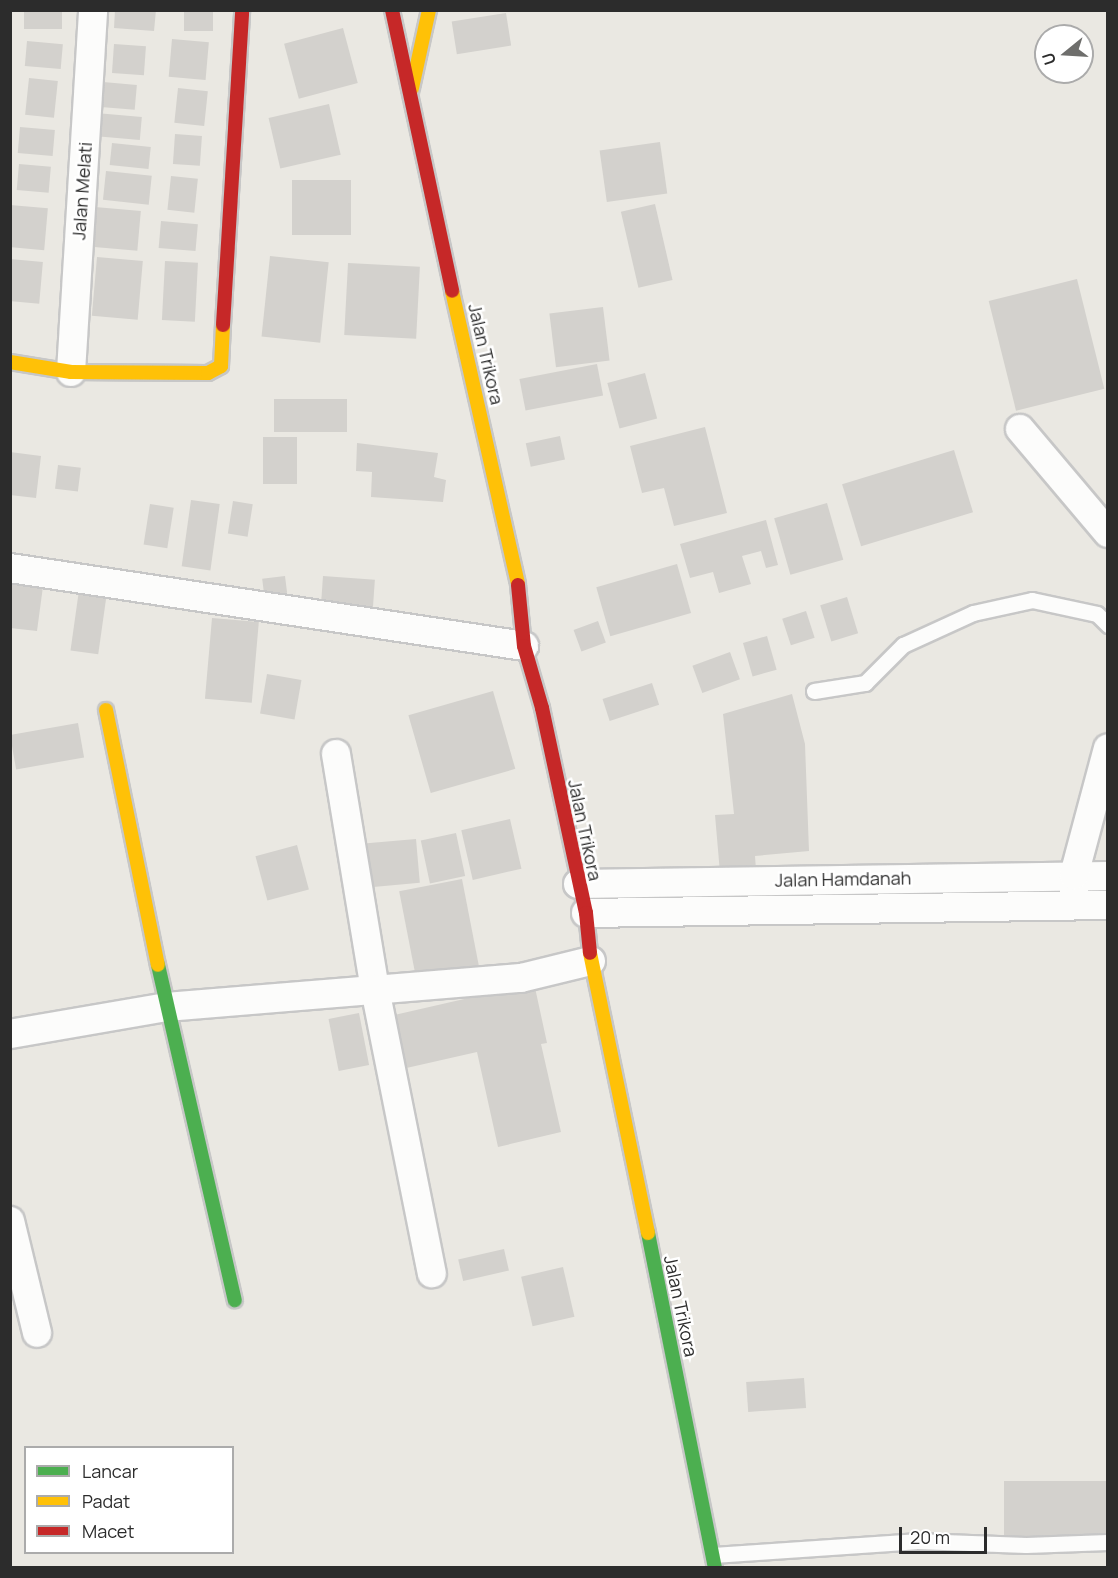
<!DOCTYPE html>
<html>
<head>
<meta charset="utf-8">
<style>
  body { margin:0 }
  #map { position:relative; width:1118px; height:1578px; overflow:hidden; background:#eae8e2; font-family:Manrope,sans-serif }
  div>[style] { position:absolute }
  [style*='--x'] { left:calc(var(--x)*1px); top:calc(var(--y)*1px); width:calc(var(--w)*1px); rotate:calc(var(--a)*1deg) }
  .building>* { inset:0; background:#d3d1cd; transform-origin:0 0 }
  .roads { filter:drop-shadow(2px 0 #c7c7c7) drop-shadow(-2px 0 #c7c7c7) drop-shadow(0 2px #c7c7c7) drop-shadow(0 -2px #c7c7c7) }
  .lane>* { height:15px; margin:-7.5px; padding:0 7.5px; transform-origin:7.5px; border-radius:7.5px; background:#fcfcfb }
  .street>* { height:28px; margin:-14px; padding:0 14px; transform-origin:14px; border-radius:14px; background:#fcfcfb }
  .fast>* { height:14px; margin:-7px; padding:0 7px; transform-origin:7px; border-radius:7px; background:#4caf50 }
  .slow>* { height:14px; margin:-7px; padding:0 7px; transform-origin:7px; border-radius:7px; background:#ffc107 }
  .jam>* { height:14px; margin:-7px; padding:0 7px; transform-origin:7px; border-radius:7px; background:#c62828 }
  span { translate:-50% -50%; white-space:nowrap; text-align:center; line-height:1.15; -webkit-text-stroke:5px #fff; paint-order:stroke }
  .street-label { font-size:18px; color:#2c2c2c }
  .frame { position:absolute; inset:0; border:12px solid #2c2c2c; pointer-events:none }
  .legend { position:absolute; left:24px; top:1446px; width:210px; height:108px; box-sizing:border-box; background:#fff; border:2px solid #ababab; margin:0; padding:8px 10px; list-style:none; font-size:18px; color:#2c2c2c }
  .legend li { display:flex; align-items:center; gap:12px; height:30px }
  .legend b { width:30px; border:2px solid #ababab }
  .north { position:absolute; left:1034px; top:24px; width:60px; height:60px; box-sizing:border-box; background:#fff; border:2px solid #ababab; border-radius:50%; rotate:252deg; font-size:16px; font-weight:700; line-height:24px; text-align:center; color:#2c2c2c }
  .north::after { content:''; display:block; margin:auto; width:21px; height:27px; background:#6e6e6c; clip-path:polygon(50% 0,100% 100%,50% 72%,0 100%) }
  .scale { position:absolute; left:899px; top:1527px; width:88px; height:27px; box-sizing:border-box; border:3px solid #2c2c2c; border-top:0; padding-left:8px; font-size:18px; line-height:21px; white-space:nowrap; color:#2c2c2c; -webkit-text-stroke:4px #fff; paint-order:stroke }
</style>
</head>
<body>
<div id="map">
  <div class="building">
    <i style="left:24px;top:10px;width:38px;height:19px"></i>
    <i style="clip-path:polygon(115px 10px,156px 10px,154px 31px,114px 28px)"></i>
    <i style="left:184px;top:10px;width:29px;height:21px"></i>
    <i style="left:506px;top:13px;width:33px;height:55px;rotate:81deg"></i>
    <i style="left:343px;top:28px;width:57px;height:61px;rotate:75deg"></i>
    <i style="left:172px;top:39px;width:37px;height:38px;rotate:5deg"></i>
    <i style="left:27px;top:41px;width:36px;height:25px;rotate:5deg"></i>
    <i style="left:114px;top:44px;width:32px;height:29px;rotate:4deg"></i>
    <i style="left:29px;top:78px;width:29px;height:37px;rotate:6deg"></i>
    <i style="left:103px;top:82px;width:34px;height:25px;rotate:5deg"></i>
    <i style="left:178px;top:88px;width:30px;height:35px;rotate:6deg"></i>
    <i style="left:329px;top:104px;width:52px;height:62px;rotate:77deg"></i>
    <i style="left:96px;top:113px;width:46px;height:23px;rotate:5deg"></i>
    <i style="left:20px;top:127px;width:35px;height:26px;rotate:5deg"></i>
    <i style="left:175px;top:134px;width:27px;height:30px;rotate:4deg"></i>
    <i style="left:660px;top:142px;width:52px;height:61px;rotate:82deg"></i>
    <i style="left:112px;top:143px;width:39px;height:22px;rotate:6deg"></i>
    <i style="left:19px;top:164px;width:32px;height:26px;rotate:5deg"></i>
    <i style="left:106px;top:171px;width:46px;height:29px;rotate:6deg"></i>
    <i style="left:171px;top:176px;width:27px;height:34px;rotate:6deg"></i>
    <i style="left:292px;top:180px;width:59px;height:55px"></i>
    <i style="left:655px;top:204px;width:78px;height:35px;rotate:77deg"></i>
    <i style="left:10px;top:205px;width:38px;height:42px;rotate:5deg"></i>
    <i style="left:95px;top:207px;width:46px;height:40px;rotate:5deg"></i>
    <i style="left:161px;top:221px;width:37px;height:27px;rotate:5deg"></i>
    <i style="left:270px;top:256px;width:59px;height:81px;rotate:6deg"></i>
    <i style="left:97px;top:257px;width:46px;height:59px;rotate:5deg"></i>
    <i style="left:10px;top:259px;width:33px;height:42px;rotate:5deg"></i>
    <i style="left:165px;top:261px;width:33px;height:59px;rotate:3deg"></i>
    <i style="left:348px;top:263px;width:72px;height:72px;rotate:3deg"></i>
    <i style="left:1077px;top:279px;width:113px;height:91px;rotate:76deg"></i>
    <i style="left:603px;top:307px;width:54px;height:54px;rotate:83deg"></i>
    <i style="left:597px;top:364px;width:32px;height:79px;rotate:79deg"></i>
    <i style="left:645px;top:373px;width:47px;height:39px;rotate:75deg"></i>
    <i style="left:347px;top:399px;width:33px;height:73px;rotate:90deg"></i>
    <i style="clip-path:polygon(705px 427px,727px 513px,674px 526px,664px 488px,642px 493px,630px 446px)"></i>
    <i style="left:560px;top:436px;width:24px;height:35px;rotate:78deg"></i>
    <i style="left:263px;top:437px;width:34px;height:47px"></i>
    <i style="clip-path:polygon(357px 443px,438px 453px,434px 477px,446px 480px,443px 502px,371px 497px,372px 472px,356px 471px)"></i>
    <i style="left:954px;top:450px;width:65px;height:117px;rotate:73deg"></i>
    <i style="clip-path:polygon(10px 452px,41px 456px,36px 498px,10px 495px)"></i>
    <i style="left:58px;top:465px;width:23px;height:24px;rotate:7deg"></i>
    <i style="left:191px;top:500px;width:29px;height:67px;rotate:8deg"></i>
    <i style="left:233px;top:501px;width:20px;height:33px;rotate:9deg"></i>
    <i style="left:827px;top:503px;width:59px;height:55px;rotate:74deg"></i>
    <i style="left:150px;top:504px;width:24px;height:41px;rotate:9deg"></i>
    <i style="clip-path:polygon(766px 520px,778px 565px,766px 568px,761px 551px,742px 556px,751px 584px,719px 593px,713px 572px,690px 578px,680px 544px)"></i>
    <i style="left:677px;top:564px;width:51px;height:84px;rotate:74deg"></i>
    <i style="clip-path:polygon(12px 575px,44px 579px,37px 631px,10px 628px)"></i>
    <i style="left:285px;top:576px;width:17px;height:23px;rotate:83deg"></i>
    <i style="left:323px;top:576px;width:52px;height:28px;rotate:4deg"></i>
    <i style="left:79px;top:590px;width:28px;height:61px;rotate:8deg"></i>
    <i style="left:847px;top:597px;width:38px;height:28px;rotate:73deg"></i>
    <i style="left:806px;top:611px;width:28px;height:25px;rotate:72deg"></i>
    <i style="left:212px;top:618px;width:47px;height:81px;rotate:5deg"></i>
    <i style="left:598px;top:621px;width:23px;height:26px;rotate:70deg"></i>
    <i style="left:767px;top:636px;width:35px;height:25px;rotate:74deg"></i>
    <i style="left:730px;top:652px;width:29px;height:40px;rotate:70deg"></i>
    <i style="left:267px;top:674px;width:35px;height:40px;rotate:10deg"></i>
    <i style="left:652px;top:683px;width:23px;height:52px;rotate:72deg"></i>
    <i style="left:493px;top:691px;width:81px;height:88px;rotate:74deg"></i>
    <i style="clip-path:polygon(792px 694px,805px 744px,809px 851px,755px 856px,756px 870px,720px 873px,715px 815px,734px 814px,723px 714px)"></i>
    <i style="left:78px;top:723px;width:35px;height:69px;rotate:80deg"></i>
    <i style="left:510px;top:819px;width:51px;height:50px;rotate:77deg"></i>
    <i style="left:456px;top:833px;width:44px;height:36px;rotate:78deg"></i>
    <i style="left:416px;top:839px;width:44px;height:55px;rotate:85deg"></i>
    <i style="left:297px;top:845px;width:46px;height:43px;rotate:75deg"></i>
    <i style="left:462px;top:879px;width:88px;height:64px;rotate:79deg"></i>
    <i style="clip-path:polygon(534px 983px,547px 1043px,541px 1044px,561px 1132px,498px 1147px,477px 1052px,402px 1069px,390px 1016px)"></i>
    <i style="left:359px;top:1013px;width:53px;height:31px;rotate:79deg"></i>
    <i style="left:504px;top:1249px;width:22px;height:47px;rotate:77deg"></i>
    <i style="left:563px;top:1267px;width:51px;height:43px;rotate:77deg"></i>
    <i style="left:804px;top:1378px;width:30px;height:58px;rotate:86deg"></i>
    <i style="left:1108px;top:1481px;width:56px;height:104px;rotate:90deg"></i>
  </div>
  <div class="roads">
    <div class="lane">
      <i style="--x:814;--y:691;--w:52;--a:-8.9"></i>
      <i style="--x:865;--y:683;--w:54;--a:-45"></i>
      <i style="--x:903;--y:645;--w:77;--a:-24.6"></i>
      <i style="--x:973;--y:613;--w:60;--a:-12.4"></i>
      <i style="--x:1032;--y:600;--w:66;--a:12.2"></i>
      <i style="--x:1097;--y:614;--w:16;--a:45"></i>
      <i style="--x:713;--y:1555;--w:203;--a:-3.9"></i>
      <i style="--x:916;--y:1541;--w:110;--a:2.1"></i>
      <i style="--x:1026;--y:1545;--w:82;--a:-2.1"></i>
    </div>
    <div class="street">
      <i style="--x:71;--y:372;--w:363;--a:-86.5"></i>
      <i style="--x:1020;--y:429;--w:136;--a:49.8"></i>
      <i style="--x:10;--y:568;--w:520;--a:8.63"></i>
      <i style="--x:336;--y:754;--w:238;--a:80.6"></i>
      <i style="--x:375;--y:989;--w:290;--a:78.7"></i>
      <i style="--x:578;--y:884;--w:530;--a:-0.86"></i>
      <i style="--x:1074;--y:893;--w:18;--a:-90"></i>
      <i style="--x:1074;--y:875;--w:131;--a:-75"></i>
      <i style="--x:586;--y:913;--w:522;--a:-0.88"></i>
      <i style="--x:10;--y:1034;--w:158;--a:-9.8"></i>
      <i style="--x:166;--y:1007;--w:356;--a:-4.7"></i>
      <i style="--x:521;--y:978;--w:72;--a:-13.7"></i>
      <i style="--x:10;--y:1221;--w:115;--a:76.4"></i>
    </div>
    <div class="fast">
      <i style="--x:158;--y:965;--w:344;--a:77.1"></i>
      <i style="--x:648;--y:1233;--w:342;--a:78.7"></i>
    </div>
    <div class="slow">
      <i style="--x:412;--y:88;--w:80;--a:-77.7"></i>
      <i style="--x:452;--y:291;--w:301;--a:77.3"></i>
      <i style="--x:10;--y:362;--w:62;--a:9.3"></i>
      <i style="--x:71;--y:372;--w:137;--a:0.4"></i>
      <i style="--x:208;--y:373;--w:15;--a:-28"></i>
      <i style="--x:221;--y:366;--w:41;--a:-87.2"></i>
      <i style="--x:106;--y:710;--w:260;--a:78.5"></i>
      <i style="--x:590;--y:953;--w:286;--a:78.3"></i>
    </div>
    <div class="jam">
      <i style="--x:392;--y:10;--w:287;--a:77.9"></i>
      <i style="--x:223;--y:325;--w:316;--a:-86.5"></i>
      <i style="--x:518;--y:585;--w:61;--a:84.4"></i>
      <i style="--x:524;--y:646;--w:65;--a:73.8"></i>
      <i style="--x:542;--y:708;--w:210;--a:77.9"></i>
      <i style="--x:586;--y:913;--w:40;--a:84.3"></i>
    </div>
  </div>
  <div class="street-label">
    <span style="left:82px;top:191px;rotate:-86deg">Jalan Melati</span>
    <span style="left:486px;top:354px;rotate:77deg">Jalan Trikora</span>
    <span style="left:585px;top:830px;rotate:78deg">Jalan Trikora</span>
    <span style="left:843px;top:879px;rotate:-1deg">Jalan Hamdanah</span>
    <span style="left:681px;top:1306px;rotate:78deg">Jalan Trikora</span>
  </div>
  <div class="frame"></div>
  <ul class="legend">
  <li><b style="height:8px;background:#4caf50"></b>Lancar</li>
  <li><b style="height:8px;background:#ffc107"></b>Padat</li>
  <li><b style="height:8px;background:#c62828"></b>Macet</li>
  </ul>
  <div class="north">U</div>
  <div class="scale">20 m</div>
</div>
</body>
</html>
